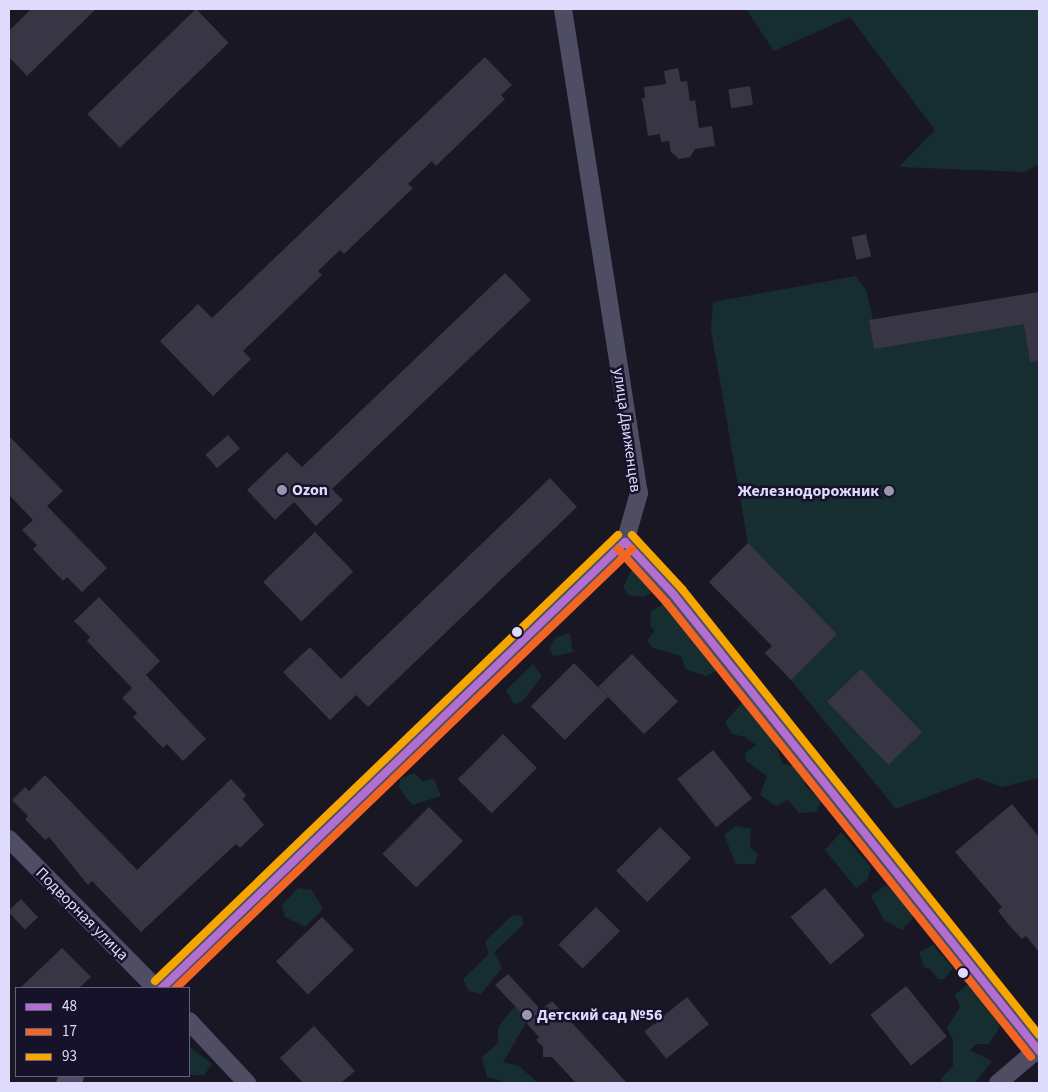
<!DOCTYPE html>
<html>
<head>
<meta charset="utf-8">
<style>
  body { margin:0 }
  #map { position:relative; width:1048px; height:1092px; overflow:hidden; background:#1a1724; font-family:"Source Sans 3",sans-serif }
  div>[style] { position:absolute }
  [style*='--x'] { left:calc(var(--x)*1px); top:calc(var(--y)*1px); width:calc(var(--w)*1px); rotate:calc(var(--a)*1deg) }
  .green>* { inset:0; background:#162e30 }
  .building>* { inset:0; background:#383545; transform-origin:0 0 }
  .minor>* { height:18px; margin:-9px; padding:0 9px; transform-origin:9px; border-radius:9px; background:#4e4d63 }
  .tertiary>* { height:21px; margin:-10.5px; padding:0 10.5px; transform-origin:10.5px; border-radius:10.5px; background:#4e4d63 }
  .bus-1>* { height:8px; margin:-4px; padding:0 4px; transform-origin:4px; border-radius:4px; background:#b36fd0 }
  .bus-2>* { height:8px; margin:-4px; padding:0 4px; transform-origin:4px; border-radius:4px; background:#f26522 }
  .bus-3>* { height:8px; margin:-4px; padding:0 4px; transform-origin:4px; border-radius:4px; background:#f7a600 }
  .dots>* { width:14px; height:14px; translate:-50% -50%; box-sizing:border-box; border:2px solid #161229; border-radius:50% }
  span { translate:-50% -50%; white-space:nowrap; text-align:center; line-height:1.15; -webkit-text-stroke:5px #161229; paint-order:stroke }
  .street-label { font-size:16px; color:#dfdbfd }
  .poi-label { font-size:16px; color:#dfdbfd; font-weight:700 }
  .left { translate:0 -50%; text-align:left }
  .right { translate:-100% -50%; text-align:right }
  .frame { position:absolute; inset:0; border:10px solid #dfdbfd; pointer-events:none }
  .legend { position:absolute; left:15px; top:987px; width:175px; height:90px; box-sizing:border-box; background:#161229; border:1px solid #66627e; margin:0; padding:6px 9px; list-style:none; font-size:15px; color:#dfdbfd }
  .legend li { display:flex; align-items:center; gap:10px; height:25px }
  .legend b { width:25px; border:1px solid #66627e }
</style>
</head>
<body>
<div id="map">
  <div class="green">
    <i style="clip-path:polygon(746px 9px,1039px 9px,1039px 164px,1024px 172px,899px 167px,935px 130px,850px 17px,774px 51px)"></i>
    <i style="clip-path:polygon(856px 276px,867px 292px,873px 320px,1039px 292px,1039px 778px,1002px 787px,977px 778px,896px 809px,791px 680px,765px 653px,772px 646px,709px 582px,748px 543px,711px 330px,713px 302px)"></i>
    <i style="clip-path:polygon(648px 567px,656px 590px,644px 597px,628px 595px,623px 587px,631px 571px)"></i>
    <i style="clip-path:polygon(666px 603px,713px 657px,716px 671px,706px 676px,685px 669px,681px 656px,653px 648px,647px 641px,655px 630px,650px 626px,651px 611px)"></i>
    <i style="clip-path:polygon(570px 633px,573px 652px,553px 656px,549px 648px,556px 637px)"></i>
    <i style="clip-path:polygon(533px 664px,542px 676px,522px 702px,514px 704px,506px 690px)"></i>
    <i style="clip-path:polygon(742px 703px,770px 727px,782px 763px,805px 770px,805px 785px,821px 802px,816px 812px,799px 813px,788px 800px,776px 806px,760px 795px,767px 776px,746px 761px,745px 753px,756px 745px,745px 737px,732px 734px,725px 722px)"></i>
    <i style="clip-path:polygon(414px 773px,423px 781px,434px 779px,441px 796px,412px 805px,399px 788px,400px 779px)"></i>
    <i style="clip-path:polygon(736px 826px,751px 829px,750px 847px,758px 854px,755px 864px,736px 864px,724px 835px)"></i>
    <i style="clip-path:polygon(841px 832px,871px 867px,868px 879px,856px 888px,825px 850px)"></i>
    <i style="clip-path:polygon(886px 885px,892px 891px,908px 894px,916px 901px,912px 919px,902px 930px,884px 920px,871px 896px)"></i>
    <i style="clip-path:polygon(298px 888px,312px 890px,323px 909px,305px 927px,285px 917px,282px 905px)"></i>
    <i style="clip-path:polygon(513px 915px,522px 916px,523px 925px,494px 952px,502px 968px,481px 994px,468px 991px,463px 979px,489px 954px,485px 941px)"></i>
    <i style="clip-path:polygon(933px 945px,953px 968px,944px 979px,938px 979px,930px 969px,924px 967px,919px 952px)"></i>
    <i style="clip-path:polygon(979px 977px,1001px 1011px,999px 1028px,989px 1044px,976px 1044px,970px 1050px,992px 1061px,975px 1083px,941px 1083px,941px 1079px,953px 1066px,953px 1040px,947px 1028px,960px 1007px,955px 994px)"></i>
    <i style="clip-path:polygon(525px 994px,536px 1006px,503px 1062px,519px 1066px,537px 1082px,508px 1083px,487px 1077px,482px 1057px,498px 1043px,498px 1027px)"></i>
    <i style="clip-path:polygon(189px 1046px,212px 1064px,204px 1075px,189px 1075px)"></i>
  </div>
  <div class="building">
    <i style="clip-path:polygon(31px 9px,96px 9px,27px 76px,9px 57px,9px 31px)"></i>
    <i style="left:196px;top:9px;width:47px;height:151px;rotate:46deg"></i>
    <i style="clip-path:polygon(485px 57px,512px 85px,501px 95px,505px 99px,436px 166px,432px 161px,408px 184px,413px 188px,344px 254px,340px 250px,318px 271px,322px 275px,243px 351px,251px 359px,213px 396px,160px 341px,198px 304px,212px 318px)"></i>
    <i style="clip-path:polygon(678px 68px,681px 82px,687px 81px,690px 101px,695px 100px,699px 128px,712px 126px,715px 146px,695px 149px,690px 157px,679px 159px,671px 152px,669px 141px,661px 142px,660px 134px,648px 136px,642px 98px,645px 98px,644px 87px,666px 84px,664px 71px)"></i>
    <i style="left:750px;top:86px;width:19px;height:22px;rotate:81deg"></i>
    <i style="left:866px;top:234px;width:23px;height:15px;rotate:77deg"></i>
    <i style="clip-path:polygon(505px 273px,531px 300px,332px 489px,343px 500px,316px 526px,294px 502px,275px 520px,247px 490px,287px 452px,302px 467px)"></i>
    <i style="clip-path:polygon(1039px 292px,1039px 361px,1030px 362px,1024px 324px,874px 349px,869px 320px)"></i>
    <i style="left:228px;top:435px;width:18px;height:30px;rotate:49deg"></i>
    <i style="clip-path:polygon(9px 436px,63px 491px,47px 506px,107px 568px,82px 592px,67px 577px,63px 581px,33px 549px,37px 545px,22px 530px,33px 520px,9px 495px)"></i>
    <i style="clip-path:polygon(550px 478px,577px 507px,368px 707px,356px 695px,330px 720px,283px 672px,310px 647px,341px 679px)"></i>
    <i style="left:315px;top:532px;width:55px;height:72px;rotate:46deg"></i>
    <i style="clip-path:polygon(748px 543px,837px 634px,791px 680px,765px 653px,772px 646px,709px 582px)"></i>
    <i style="clip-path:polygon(99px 597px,160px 661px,146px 675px,206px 739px,183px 761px,167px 744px,163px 748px,133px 717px,137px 713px,122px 698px,132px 688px,87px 641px,90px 637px,74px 621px)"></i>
    <i style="left:632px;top:654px;width:66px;height:47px;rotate:46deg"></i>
    <i style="left:574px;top:663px;width:48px;height:61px;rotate:45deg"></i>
    <i style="left:861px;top:669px;width:88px;height:47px;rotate:46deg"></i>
    <i style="left:503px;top:734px;width:48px;height:64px;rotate:45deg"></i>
    <i style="left:713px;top:750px;width:62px;height:46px;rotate:51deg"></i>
    <i style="clip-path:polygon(45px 775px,137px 870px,231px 779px,246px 795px,243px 799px,264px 825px,240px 848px,236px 844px,141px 932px,92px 881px,88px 885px,49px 837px,45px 840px,25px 819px,28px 816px,12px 800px,25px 787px,29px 791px)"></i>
    <i style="clip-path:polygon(1012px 804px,1039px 837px,1039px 952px,1026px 936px,1022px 939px,1009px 925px,998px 911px,1002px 907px,955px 852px)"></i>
    <i style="left:429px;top:807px;width:48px;height:66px;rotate:45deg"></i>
    <i style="left:660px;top:827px;width:44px;height:62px;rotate:45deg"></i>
    <i style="left:825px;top:888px;width:62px;height:45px;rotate:50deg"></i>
    <i style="left:21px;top:899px;width:25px;height:18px;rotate:47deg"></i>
    <i style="left:596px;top:907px;width:34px;height:53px;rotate:45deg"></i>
    <i style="left:322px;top:917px;width:46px;height:64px;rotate:46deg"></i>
    <i style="clip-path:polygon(62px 948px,91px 977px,79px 988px,20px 988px)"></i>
    <i style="clip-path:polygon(508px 974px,541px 1010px,552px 1001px,627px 1083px,576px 1083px,552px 1057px,543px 1057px,543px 1047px,536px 1040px,539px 1037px,527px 1024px,529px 1021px,495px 985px)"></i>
    <i style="left:906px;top:986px;width:65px;height:46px;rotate:51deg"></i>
    <i style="left:687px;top:997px;width:35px;height:55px;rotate:51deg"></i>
    <i style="clip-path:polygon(314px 1026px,355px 1071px,341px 1083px,303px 1083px,280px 1058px)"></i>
  </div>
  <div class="minor">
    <i style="--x:563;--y:9;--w:490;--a:81.1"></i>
    <i style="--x:639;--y:493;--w:51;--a:105.9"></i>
    <i style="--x:9;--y:839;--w:209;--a:45.4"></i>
    <i style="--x:189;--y:1021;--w:85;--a:46.9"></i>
    <i style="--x:998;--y:1083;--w:52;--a:-40.4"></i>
  </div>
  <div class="tertiary">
    <i style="--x:162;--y:988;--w:643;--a:-43.93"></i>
    <i style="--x:625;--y:542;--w:72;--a:47.2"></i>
    <i style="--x:674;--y:595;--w:584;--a:51.32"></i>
    <i style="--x:66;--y:1083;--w:10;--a:-45"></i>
  </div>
  <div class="bus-1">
    <i style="--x:625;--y:542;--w:72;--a:47.2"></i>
    <i style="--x:674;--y:595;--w:584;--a:51.32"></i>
    <i style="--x:162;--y:988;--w:643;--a:-43.93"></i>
  </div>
  <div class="bus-2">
    <i style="--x:618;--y:549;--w:72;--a:47.8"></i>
    <i style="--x:666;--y:602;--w:583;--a:51.26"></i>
    <i style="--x:176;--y:988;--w:633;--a:-43.91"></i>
  </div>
  <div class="bus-3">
    <i style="--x:632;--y:535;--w:74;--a:47.2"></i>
    <i style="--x:682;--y:589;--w:571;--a:51.32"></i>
    <i style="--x:155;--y:981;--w:643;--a:-43.93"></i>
  </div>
  <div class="dots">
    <i style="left:282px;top:490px;background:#9a96b1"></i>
    <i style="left:889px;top:491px;background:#9a96b1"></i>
    <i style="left:517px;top:632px;background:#dfdbfd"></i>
    <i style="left:963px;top:973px;background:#dfdbfd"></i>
    <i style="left:527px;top:1015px;background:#9a96b1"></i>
  </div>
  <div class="street-label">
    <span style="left:627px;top:430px;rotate:82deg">улица Движенцев</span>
    <span style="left:82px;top:914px;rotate:45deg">Подворная улица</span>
  </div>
  <div class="poi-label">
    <span class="left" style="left:292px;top:490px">Ozon</span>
    <span class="right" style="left:879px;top:491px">Железнодорожник</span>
    <span class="left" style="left:537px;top:1015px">Детский сад №56</span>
  </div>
  <div class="frame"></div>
  <ul class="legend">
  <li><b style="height:6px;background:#b36fd0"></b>48</li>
  <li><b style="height:6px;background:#f26522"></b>17</li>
  <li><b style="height:6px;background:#f7a600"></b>93</li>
  </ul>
</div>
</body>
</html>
